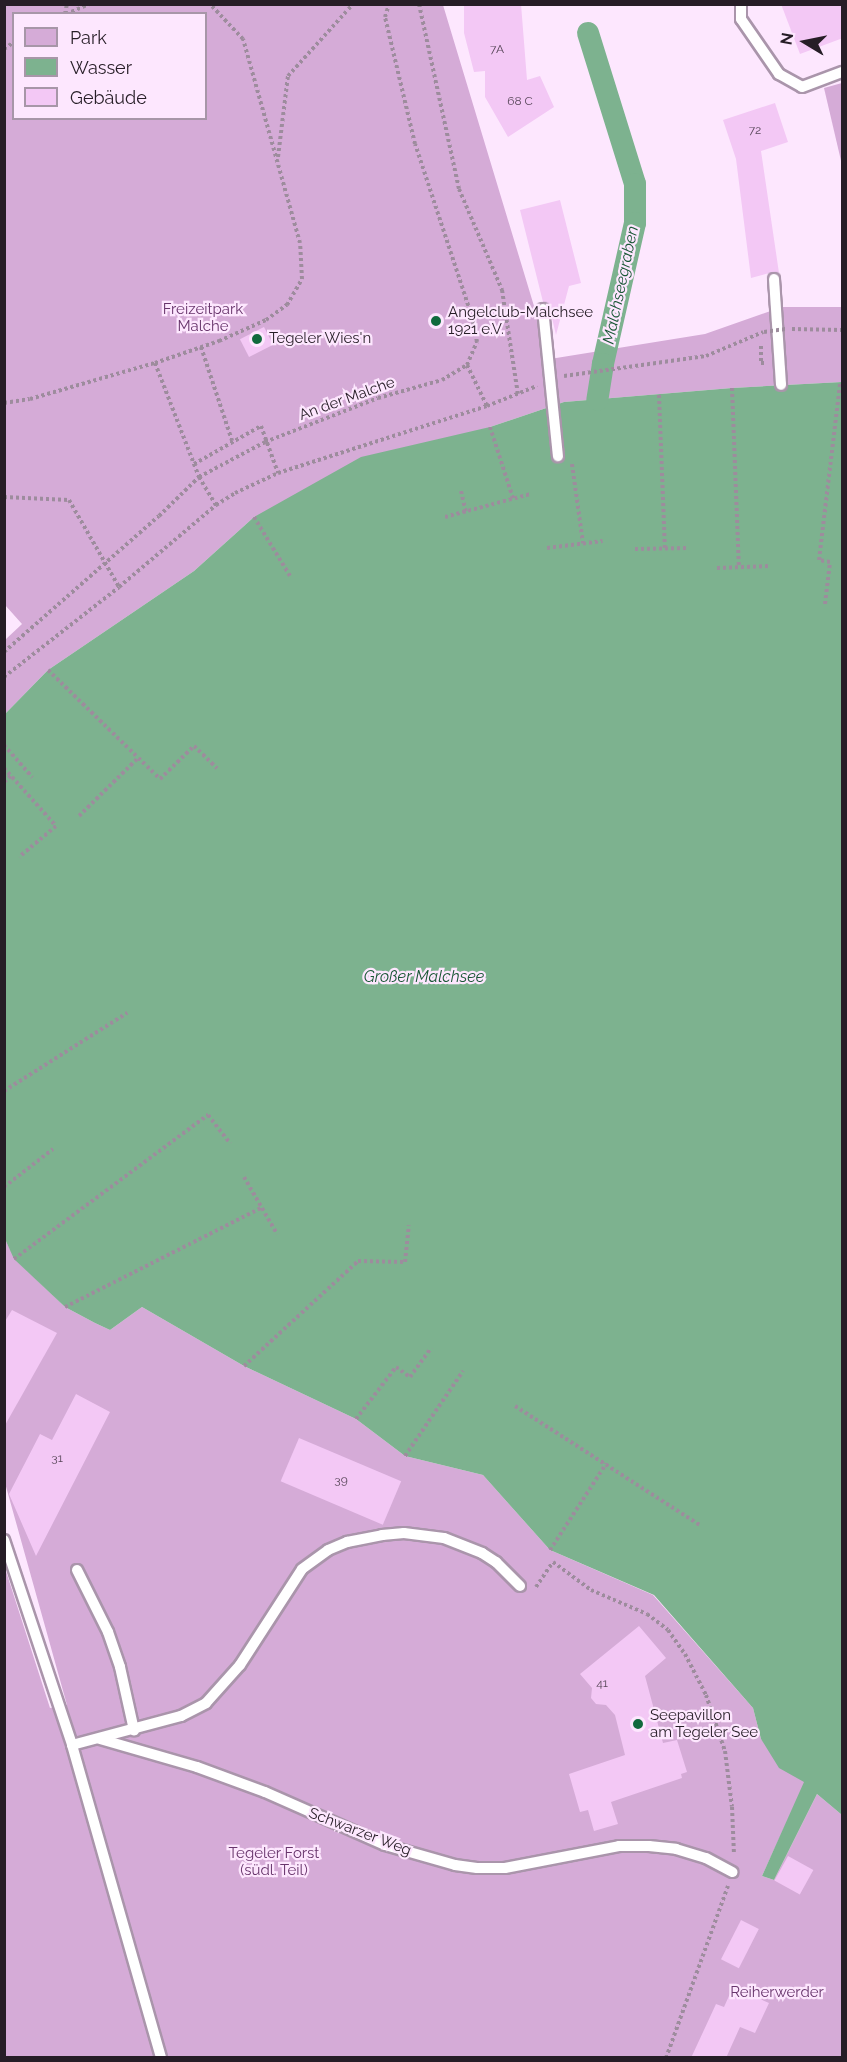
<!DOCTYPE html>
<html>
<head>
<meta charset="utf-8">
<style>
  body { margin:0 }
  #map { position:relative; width:847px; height:2062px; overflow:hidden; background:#fde7fe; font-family:Raleway,sans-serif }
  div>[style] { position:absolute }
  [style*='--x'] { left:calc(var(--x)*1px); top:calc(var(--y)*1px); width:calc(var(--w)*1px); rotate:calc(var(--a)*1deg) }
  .green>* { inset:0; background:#d5abd7 }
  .water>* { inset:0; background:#7db28f }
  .canal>* { height:22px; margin:-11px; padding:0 11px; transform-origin:11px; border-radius:11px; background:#7db28f }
  .building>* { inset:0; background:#f3c8f5; transform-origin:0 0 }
  .path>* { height:4px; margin-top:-2px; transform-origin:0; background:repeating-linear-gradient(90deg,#9d8c9d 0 3px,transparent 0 6px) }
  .roads { filter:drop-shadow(2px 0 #aa95ab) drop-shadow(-2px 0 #aa95ab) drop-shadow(0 2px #aa95ab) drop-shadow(0 -2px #aa95ab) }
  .lane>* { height:10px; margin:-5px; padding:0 5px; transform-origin:5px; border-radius:5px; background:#fff }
  .path-bridge>* { height:4px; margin-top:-2px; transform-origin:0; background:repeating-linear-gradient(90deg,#9d8c9d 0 3px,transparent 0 6px) }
  .dots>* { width:16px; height:16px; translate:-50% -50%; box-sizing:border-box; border:3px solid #fde7fe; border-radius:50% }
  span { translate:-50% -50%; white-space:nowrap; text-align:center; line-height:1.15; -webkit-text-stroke:4.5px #fde7fe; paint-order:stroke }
  .number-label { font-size:12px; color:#59485a }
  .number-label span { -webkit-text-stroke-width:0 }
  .park-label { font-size:15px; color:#68356c }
  .poi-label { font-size:15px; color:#261d26 }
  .left { translate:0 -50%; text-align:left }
  .street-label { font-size:15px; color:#261d26 }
  .water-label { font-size:16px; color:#195735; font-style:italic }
  .frame { position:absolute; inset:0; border:6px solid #261d26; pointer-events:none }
  .legend { position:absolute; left:12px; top:12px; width:195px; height:108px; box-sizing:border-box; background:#fde7fe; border:2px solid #a796a8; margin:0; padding:8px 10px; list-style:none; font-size:18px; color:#261d26 }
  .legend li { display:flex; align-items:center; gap:12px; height:30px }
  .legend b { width:30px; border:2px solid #a796a8 }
  .north { position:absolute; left:775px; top:12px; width:60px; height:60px; -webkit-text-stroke:4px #fde7fe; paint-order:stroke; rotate:280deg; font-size:16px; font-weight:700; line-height:24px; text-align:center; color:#261d26 }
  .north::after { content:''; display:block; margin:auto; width:21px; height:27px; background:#261d26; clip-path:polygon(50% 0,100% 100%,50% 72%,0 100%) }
</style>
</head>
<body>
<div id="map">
  <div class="green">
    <i style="clip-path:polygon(evenodd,5px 5px,443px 5px,550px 359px,705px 334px,782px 307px,842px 307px,842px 382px,732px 388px,564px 402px,490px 427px,254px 517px,194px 571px,48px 670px,5px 714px,5px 640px,22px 624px,5px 605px,5px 5px,14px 14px,206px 14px,206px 118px,14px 118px,14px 14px)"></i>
    <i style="clip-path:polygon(842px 83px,842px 165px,824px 88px)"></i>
    <i style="clip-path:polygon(5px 1239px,15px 1259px,65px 1307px,95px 1323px,110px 1330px,142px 1307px,244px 1366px,356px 1419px,405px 1456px,483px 1475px,550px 1550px,653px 1595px,753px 1708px,761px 1739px,805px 1782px,762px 1876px,774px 1880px,817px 1794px,842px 1815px,842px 2057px,5px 2057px,4px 1565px,50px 1708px,67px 1705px,5px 1483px)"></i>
  </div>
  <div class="water">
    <i style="clip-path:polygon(842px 382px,842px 1815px,817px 1794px,774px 1880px,762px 1876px,804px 1782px,779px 1768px,761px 1739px,753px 1708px,654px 1595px,550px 1550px,483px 1475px,405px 1456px,356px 1419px,244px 1366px,142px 1307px,110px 1330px,95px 1323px,65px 1307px,14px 1259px,5px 1239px,5px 714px,48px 670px,194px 571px,254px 517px,361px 457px,490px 427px,564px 402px,732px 388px)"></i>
  </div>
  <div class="canal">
    <i style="--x:588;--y:33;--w:158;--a:72.7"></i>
    <i style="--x:635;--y:184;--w:39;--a:90"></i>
    <i style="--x:635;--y:223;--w:145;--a:102.8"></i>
    <i style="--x:603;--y:364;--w:36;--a:99"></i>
  </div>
  <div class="building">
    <i style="clip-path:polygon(464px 4px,521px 4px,527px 80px,540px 76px,554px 107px,508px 137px,485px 97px,485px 71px,474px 72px,464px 33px)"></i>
    <i style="clip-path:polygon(781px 4px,843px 4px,843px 38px,800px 54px)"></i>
    <i style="clip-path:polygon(775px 103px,788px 142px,761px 151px,779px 273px,773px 272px,751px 278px,736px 159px,723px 120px)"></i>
    <i style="clip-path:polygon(560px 200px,581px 283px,569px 286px,556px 335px,549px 305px,543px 302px,520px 210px)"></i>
    <i style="left:264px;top:327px;width:20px;height:27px;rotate:63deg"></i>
    <i style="clip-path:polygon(12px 1310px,57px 1333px,4px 1427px,4px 1323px)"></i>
    <i style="clip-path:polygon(76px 1394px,110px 1412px,36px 1556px,9px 1494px,40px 1434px,52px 1440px)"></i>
    <i style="left:299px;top:1438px;width:111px;height:47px;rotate:23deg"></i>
    <i style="clip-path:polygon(639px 1626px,666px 1658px,645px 1676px,663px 1743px,677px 1740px,687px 1772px,681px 1774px,682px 1778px,611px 1802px,618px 1824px,594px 1831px,588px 1810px,580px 1812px,569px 1774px,625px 1755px,615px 1715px,606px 1705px,596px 1704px,591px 1698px,592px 1688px,580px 1674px)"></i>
    <i style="left:788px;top:1856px;width:29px;height:28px;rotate:29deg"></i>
    <i style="left:741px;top:1920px;width:20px;height:44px;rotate:27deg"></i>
    <i style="clip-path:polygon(733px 1987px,769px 2003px,755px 2033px,740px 2027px,726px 2058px,691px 2058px,716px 2004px,724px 2007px)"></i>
  </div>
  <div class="path">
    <i style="--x:419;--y:4;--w:189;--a:77.8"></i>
    <i style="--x:459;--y:189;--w:110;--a:66.9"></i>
    <i style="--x:502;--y:290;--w:105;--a:81.3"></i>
    <i style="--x:65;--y:14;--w:10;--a:-79"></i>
    <i style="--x:66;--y:14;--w:25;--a:-23"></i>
    <i style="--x:4;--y:49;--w:12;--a:-35"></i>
    <i style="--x:278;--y:157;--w:82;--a:-83"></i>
    <i style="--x:288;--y:76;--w:97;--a:-47.9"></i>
    <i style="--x:792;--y:329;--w:50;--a:1.1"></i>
    <i style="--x:761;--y:346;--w:17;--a:90"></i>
    <i style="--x:761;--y:363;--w:6;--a:0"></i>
    <i style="--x:201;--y:347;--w:99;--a:71.7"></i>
    <i style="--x:155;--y:363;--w:122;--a:68.9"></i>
    <i style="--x:199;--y:477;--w:33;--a:59"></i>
    <i style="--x:467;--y:365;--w:46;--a:64"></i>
    <i style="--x:564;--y:376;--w:143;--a:-8"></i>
    <i style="--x:706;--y:356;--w:62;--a:-22.8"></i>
    <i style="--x:732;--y:388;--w:179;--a:87.8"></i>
    <i style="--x:659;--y:395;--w:153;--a:87.8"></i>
    <i style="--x:4;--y:403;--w:26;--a:-9"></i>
    <i style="--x:30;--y:399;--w:130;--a:-16.1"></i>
    <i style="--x:155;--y:363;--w:68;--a:-19"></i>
    <i style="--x:219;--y:341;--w:51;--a:-24.1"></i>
    <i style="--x:266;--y:320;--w:26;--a:-36"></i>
    <i style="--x:287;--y:305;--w:30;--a:-60"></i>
    <i style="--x:302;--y:279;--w:36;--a:-93"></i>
    <i style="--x:300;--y:243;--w:212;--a:-105.6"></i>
    <i style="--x:243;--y:39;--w:48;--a:-133.3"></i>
    <i style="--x:490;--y:427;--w:75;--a:72.1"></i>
    <i style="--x:194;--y:464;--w:77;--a:-29.6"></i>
    <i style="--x:261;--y:426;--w:50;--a:70.1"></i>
    <i style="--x:572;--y:464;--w:80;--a:82.1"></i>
    <i style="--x:461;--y:491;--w:22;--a:77"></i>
    <i style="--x:4;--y:497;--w:65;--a:2.6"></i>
    <i style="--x:69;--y:500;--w:100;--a:60.1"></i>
    <i style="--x:254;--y:517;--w:69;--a:58.6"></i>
    <i style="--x:445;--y:517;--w:88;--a:-15.1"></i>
    <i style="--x:547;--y:548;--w:56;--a:-7.1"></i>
    <i style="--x:635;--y:549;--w:54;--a:-1.1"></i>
    <i style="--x:717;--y:568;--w:53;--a:-2.2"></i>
    <i style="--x:825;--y:604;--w:42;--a:-83.2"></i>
    <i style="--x:830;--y:562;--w:11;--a:-170"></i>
    <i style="--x:819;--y:560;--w:178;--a:-83.2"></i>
    <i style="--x:4;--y:652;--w:206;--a:-41.3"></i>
    <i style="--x:159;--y:516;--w:56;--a:-44.3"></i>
    <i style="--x:199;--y:477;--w:75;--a:-27.9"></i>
    <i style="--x:265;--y:442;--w:121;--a:-21.3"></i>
    <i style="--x:378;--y:398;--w:66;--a:-15.7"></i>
    <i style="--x:442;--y:380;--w:29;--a:-31"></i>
    <i style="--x:467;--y:365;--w:25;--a:-67"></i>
    <i style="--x:477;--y:342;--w:25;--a:-101"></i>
    <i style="--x:472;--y:317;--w:182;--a:-108.2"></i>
    <i style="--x:415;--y:144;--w:130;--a:-103.3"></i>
    <i style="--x:385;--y:17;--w:14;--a:-73"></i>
    <i style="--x:48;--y:670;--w:156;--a:44.2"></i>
    <i style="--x:160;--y:779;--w:47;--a:-44.1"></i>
    <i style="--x:194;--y:746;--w:32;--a:44"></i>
    <i style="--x:4;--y:677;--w:146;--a:-38"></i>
    <i style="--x:119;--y:587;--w:127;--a:-40.2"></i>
    <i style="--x:216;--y:505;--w:22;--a:-32"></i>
    <i style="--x:235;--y:493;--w:47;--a:-24.9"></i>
    <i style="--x:278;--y:473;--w:219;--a:-17.8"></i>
    <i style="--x:487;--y:406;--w:54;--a:-21.8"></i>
    <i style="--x:4;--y:745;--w:43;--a:48.8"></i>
    <i style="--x:4;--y:768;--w:78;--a:48.1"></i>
    <i style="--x:56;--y:826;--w:48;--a:140"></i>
    <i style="--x:4;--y:782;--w:9;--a:-41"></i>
    <i style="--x:79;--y:816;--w:83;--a:-44.5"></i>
    <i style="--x:4;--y:1091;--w:146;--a:-32.4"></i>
    <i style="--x:244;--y:1177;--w:66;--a:59.9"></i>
    <i style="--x:4;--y:1187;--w:62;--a:-37.8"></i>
    <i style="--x:14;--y:1259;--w:242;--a:-36.6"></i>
    <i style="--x:208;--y:1115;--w:36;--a:52"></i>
    <i style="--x:65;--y:1307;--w:220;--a:-26.8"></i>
    <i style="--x:244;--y:1366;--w:155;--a:-42.6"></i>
    <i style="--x:358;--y:1261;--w:47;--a:1.2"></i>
    <i style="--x:405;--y:1262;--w:37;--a:-84"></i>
    <i style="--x:515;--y:1406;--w:220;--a:32.8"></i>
    <i style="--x:356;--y:1419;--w:66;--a:-52.4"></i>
    <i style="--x:396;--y:1367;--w:17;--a:36"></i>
    <i style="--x:410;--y:1377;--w:36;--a:-54"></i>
    <i style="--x:405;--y:1456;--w:103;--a:-55.7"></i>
    <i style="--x:550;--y:1550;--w:103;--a:-56.9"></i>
    <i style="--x:536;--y:1587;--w:30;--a:-56"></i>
    <i style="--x:553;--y:1562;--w:47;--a:36.4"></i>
    <i style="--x:591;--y:1590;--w:61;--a:23.2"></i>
    <i style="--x:647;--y:1614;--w:26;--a:37"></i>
    <i style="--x:668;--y:1630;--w:29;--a:55"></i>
    <i style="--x:685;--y:1654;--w:46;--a:62.9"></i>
    <i style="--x:706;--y:1695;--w:59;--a:71.3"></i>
    <i style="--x:725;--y:1751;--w:56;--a:82.9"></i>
    <i style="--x:732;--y:1807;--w:48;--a:87.6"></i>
    <i style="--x:666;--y:2058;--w:183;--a:-70.2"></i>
  </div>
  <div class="roads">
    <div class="lane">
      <i style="--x:741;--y:4;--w:15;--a:90"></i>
      <i style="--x:741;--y:19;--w:67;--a:55.4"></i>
      <i style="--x:779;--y:74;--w:26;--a:29"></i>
      <i style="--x:802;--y:87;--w:43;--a:-20.6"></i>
      <i style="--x:774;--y:279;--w:106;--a:86.2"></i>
      <i style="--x:543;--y:309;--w:148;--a:84.2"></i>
      <i style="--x:4;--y:1540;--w:216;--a:71.6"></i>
      <i style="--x:72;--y:1745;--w:325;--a:74.1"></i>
      <i style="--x:77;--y:1570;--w:69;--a:63.4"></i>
      <i style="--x:108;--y:1632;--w:37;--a:71"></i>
      <i style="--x:120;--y:1667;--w:65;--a:77.5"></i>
      <i style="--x:100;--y:1739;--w:101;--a:16.1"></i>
      <i style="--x:197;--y:1767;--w:72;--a:20.2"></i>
      <i style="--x:265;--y:1792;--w:131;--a:23.8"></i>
      <i style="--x:385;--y:1845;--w:73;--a:15.9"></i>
      <i style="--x:455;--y:1865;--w:22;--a:8"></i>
      <i style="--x:477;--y:1868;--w:28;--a:0"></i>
      <i style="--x:505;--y:1868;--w:116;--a:-10.9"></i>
      <i style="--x:619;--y:1846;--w:30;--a:0"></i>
      <i style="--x:649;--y:1846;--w:27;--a:6"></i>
      <i style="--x:676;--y:1849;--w:31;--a:17"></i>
      <i style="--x:706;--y:1858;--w:30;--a:28"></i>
      <i style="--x:72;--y:1745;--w:113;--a:-14.9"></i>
      <i style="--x:181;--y:1716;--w:28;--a:-27"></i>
      <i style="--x:206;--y:1703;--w:51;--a:-48.2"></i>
      <i style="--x:240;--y:1665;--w:114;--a:-57.1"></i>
      <i style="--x:302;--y:1569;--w:32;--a:-36"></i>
      <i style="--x:328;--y:1550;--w:21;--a:-23"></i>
      <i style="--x:347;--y:1542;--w:36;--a:-11"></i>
      <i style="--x:382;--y:1535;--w:22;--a:-5"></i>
      <i style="--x:404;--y:1533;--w:40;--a:7.1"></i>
      <i style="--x:444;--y:1538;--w:41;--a:21.5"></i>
      <i style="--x:482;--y:1553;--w:17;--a:33"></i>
      <i style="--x:496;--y:1562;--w:34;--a:45"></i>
    </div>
  </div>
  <div class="path-bridge">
    <i style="--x:764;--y:332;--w:22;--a:-8"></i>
  </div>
  <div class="dots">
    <i style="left:436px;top:321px;background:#116a3d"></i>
    <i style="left:257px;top:339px;background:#116a3d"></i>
    <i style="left:638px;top:1724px;background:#116a3d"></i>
  </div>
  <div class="number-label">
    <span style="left:497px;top:50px">7A</span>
    <span style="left:520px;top:102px">68 C</span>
    <span style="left:755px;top:131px">72</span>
    <span style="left:57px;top:1459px">31</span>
    <span style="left:341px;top:1481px">39</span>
    <span style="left:602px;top:1684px">41</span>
  </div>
  <div class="park-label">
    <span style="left:203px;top:318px">Freizeitpark<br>Malche</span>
    <span style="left:274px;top:1862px">Tegeler Forst<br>(südl. Teil)</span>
    <span style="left:777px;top:1993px">Reiherwerder</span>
  </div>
  <div class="poi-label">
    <span class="left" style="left:448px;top:321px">Angelclub-Malchsee<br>1921 e.V.</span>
    <span class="left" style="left:269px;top:339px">Tegeler Wies'n</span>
    <span class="left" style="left:650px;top:1724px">Seepavillon<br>am Tegeler See</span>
  </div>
  <div class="street-label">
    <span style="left:347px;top:399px;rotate:-20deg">An der Malche</span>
    <span style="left:360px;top:1832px;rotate:21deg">Schwarzer Weg</span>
  </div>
  <div class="water-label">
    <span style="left:621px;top:285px;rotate:-78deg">Malchseegraben</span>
    <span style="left:424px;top:977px">Großer Malchsee</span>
  </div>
  <div class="frame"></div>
  <ul class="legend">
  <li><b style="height:16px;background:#d5abd7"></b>Park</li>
  <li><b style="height:16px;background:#7db28f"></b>Wasser</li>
  <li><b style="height:16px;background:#f3c8f5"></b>Gebäude</li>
  </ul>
  <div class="north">N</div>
</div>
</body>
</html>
